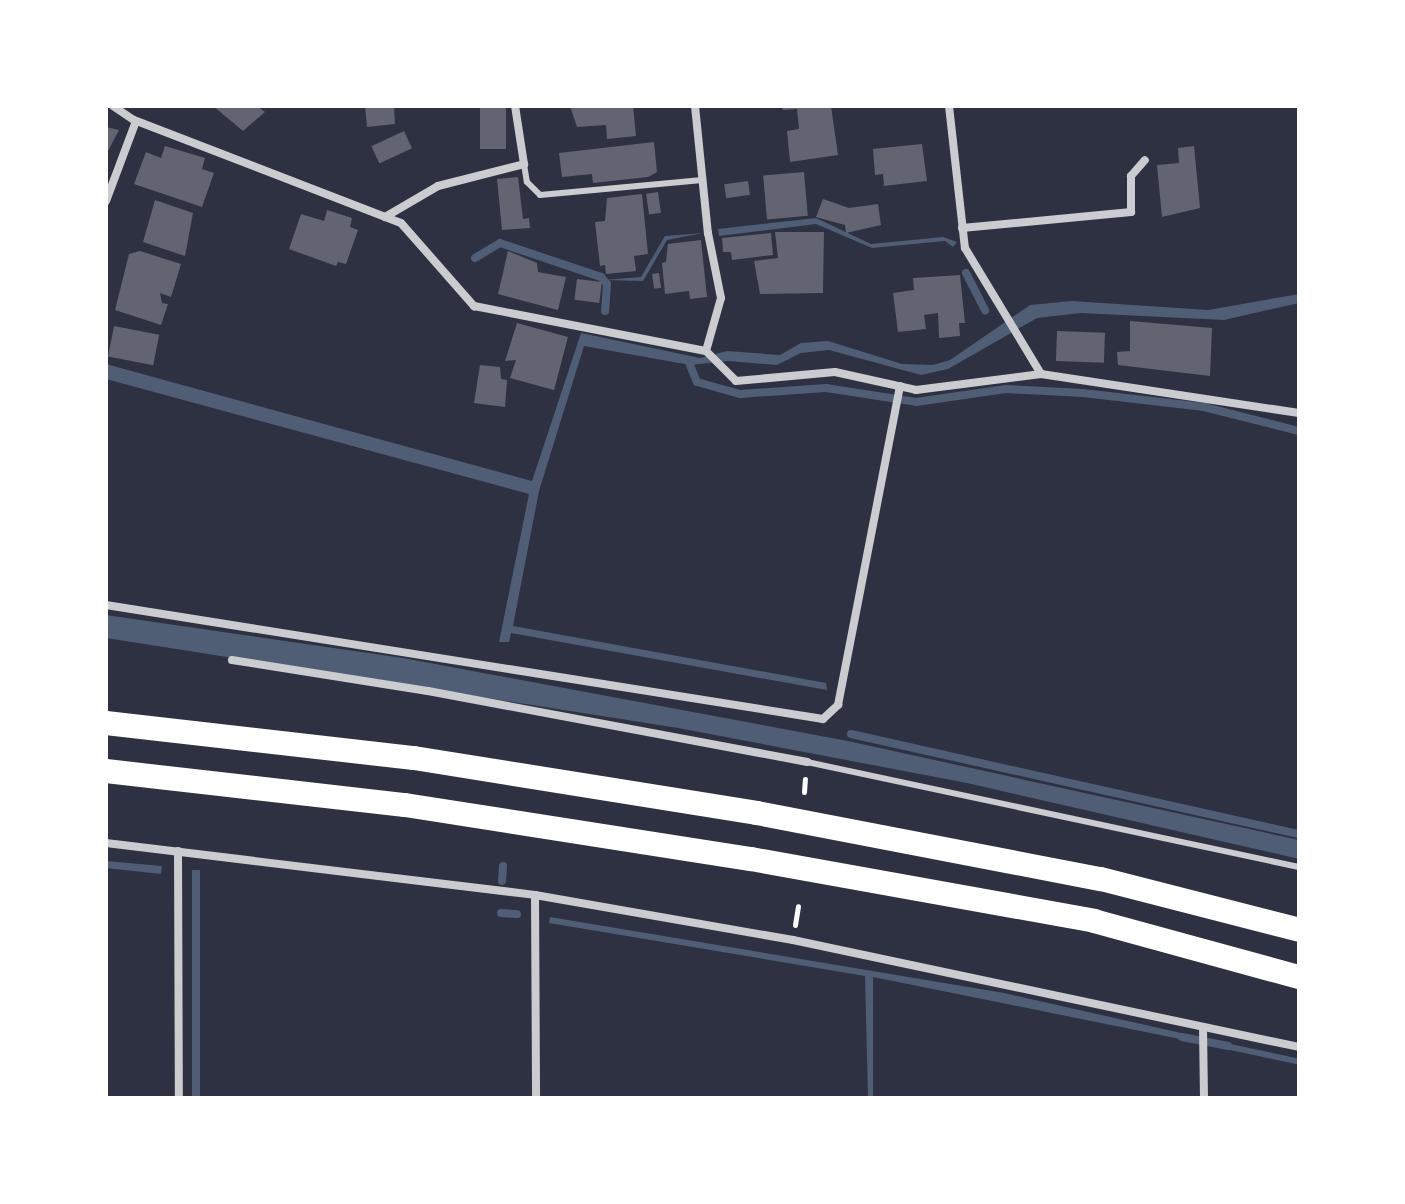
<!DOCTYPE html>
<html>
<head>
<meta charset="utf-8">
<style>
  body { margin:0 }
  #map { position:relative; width:1405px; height:1204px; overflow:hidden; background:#2d3142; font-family:"DM Sans",sans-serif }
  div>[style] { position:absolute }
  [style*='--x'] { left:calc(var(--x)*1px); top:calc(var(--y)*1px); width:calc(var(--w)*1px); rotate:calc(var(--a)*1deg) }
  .water>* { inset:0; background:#4f5d75; transform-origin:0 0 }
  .stream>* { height:8px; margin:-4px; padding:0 4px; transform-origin:4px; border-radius:4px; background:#4f5d75 }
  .building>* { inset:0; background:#626471; transform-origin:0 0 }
  .path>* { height:5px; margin:-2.5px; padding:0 2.5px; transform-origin:2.5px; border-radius:2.5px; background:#fff }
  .service>* { height:6px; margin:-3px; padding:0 3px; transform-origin:3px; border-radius:3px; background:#caccd0 }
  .minor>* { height:8px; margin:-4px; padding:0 4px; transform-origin:4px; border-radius:4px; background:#caccd0 }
  .motorway>* { height:24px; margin:-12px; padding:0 12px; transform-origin:12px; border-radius:12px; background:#fff }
  span { translate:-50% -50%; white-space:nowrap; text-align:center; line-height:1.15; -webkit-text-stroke:6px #fff; paint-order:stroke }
  .frame { position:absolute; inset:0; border:108px solid #fff; pointer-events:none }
</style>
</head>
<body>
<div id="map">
  <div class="water">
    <i style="clip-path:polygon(816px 218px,871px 244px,943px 237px,957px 242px,953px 247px,945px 241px,872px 248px,816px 224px,719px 236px,718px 229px)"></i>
    <i style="clip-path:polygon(703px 233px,667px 240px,643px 281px,604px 280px,641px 277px,665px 236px)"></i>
    <i style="clip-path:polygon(1299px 294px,1299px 303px,1224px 320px,1081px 313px,1037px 318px,948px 369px,921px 375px,829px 350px,801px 353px,777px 365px,728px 361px,690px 365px,584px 346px,539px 491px,513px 626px,826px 683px,827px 690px,511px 633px,509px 642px,499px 642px,529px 494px,106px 379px,106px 364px,532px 481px,581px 333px,700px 358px,727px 351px,780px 355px,801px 343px,828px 341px,902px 364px,933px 365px,950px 360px,1030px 305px,1072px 301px,1208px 310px)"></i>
    <i style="clip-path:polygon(106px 615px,403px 658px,848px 741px,1299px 840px,1299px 859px,967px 783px,678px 728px,106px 638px)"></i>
    <i style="clip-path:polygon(106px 861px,162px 866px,161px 874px,106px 868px)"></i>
    <i style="left:192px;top:870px;width:8px;height:228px"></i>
    <i style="clip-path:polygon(550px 917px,1004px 993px,1190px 1035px,1190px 1041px,873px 977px,873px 1098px,868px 1098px,865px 976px,549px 923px)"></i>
    <i style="left:1221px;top:1042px;width:80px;height:6px;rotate:12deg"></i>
  </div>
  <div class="stream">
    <i style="--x:475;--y:258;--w:29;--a:-31"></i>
    <i style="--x:500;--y:243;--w:107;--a:18.6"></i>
    <i style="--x:601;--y:277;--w:9;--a:49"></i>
    <i style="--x:607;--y:284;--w:27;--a:94"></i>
    <i style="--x:966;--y:273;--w:42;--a:62.8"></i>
    <i style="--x:690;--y:365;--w:18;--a:68"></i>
    <i style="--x:697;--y:382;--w:45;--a:15.6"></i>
    <i style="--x:740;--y:394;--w:86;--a:-4"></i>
    <i style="--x:826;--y:388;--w:91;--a:8.8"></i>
    <i style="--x:916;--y:402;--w:91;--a:-8.2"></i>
    <i style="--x:1006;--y:389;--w:77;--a:3"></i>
    <i style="--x:1083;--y:393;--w:122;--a:6.6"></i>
    <i style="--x:1204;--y:407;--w:98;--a:14.2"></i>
    <i style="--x:851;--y:734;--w:459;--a:12.6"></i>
    <i style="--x:502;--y:881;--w:15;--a:-86"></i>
    <i style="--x:501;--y:913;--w:16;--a:4"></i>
    <i style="--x:1182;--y:1037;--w:47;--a:11.1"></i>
  </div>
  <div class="building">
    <i style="clip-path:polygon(213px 106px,257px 106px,265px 112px,243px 131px)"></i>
    <i style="clip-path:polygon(365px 106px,394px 106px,395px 124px,367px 127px)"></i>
    <i style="left:480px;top:106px;width:26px;height:43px"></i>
    <i style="clip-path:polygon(570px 106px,633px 106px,636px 136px,607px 139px,606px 125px,577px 127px)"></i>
    <i style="clip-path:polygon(782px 106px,831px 106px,838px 155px,790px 162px,787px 131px,799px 129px,797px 109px,783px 110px)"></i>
    <i style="clip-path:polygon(106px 127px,119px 130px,106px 155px)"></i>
    <i style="left:404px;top:131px;width:19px;height:36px;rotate:65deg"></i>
    <i style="clip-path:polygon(654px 142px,657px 172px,648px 177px,593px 183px,592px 174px,562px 177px,559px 153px)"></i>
    <i style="clip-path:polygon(922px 144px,927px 181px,884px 186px,883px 174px,875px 175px,873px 149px)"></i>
    <i style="clip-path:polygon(165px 146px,205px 158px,202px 169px,214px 173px,202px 207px,134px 184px,146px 152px,161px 158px)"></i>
    <i style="clip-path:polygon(1194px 146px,1200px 208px,1162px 217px,1157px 165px,1179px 163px,1178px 148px)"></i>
    <i style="left:804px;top:172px;width:44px;height:41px;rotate:85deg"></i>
    <i style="clip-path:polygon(518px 177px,523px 219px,529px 218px,530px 228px,502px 230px,497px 179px)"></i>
    <i style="left:748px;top:181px;width:14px;height:24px;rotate:82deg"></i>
    <i style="left:658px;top:192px;width:21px;height:12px;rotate:82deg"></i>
    <i style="clip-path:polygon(642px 194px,648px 254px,634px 256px,636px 271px,606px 274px,605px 265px,600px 266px,595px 222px,605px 221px,607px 198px)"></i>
    <i style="clip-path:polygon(823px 199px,849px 208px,878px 204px,881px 225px,846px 233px,845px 225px,816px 217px)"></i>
    <i style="clip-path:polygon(155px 200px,193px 213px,185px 256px,143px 242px)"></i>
    <i style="clip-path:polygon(327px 210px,352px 218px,350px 227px,358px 230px,346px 264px,338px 262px,336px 266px,289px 249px,301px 214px,324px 221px)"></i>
    <i style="clip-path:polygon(775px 232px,824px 232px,823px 293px,760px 294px,754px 261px,778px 258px)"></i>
    <i style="clip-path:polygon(771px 233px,773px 255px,732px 260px,731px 252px,723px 252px,722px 238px)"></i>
    <i style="clip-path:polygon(701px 240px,707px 297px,690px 299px,689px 291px,665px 294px,662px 263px,666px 262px,668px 244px)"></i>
    <i style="clip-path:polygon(140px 251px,181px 264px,171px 297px,160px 293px,162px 303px,168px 304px,161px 325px,115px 310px,129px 254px)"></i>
    <i style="clip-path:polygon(508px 251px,537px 263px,538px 272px,566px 277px,558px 310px,498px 294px)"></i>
    <i style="left:659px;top:273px;width:15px;height:7px;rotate:82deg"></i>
    <i style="clip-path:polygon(960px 275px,965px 323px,959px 323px,960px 336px,939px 338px,938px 313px,924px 315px,926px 329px,898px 332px,893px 293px,914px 290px,913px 278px)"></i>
    <i style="left:577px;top:279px;width:25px;height:21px;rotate:7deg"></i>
    <i style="clip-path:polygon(1130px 321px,1212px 328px,1210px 376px,1118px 365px,1117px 352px,1130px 351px)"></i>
    <i style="clip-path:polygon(517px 323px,568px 337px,554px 390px,510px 378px,516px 360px,505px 361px)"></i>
    <i style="left:114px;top:326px;width:46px;height:31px;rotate:11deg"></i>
    <i style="left:1057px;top:331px;width:48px;height:30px;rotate:2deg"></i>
    <i style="clip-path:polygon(480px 365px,500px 367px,501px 379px,507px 380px,505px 407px,474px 403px)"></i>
  </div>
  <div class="path">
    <i style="--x:804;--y:792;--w:13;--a:-86"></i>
    <i style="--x:795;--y:925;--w:19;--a:-81"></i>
  </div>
  <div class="service">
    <i style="--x:524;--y:164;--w:18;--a:81"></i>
    <i style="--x:527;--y:182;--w:18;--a:45"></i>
    <i style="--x:540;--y:195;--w:163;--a:-5.3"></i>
    <i style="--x:807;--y:762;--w:503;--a:12.05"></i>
  </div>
  <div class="minor">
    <i style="--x:113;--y:106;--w:25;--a:34"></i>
    <i style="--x:134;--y:120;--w:286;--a:21.1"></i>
    <i style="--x:401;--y:223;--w:111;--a:48.7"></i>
    <i style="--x:474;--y:306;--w:236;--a:11"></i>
    <i style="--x:706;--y:351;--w:42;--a:45"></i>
    <i style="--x:736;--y:381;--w:99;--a:-5.2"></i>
    <i style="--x:835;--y:372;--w:83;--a:12.5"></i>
    <i style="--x:916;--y:390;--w:126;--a:-7.3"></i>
    <i style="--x:1041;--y:374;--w:261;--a:8.6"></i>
    <i style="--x:695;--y:106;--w:128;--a:84.2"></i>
    <i style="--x:708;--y:233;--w:66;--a:78.7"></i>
    <i style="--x:721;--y:298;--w:55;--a:105.8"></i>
    <i style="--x:949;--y:106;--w:143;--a:83.6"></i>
    <i style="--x:965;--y:248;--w:147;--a:58.9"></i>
    <i style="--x:106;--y:201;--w:85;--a:-69.4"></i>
    <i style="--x:385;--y:217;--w:61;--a:-30.3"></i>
    <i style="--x:438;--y:186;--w:89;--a:-14.3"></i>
    <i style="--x:524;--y:164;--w:59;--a:-98.8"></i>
    <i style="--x:962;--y:228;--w:170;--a:-5.4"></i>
    <i style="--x:1131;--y:212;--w:36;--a:-90"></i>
    <i style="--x:1131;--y:176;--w:21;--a:-49"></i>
    <i style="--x:106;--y:605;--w:726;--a:9.03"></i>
    <i style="--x:823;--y:719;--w:21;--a:-43"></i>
    <i style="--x:838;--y:705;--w:325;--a:-79"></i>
    <i style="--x:232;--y:660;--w:198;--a:9"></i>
    <i style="--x:428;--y:691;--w:386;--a:10.6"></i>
    <i style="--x:106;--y:843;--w:432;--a:6.9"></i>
    <i style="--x:535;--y:895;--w:262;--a:9.9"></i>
    <i style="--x:793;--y:940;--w:517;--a:11.94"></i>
    <i style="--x:178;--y:851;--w:247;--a:89.8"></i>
    <i style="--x:535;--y:895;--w:203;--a:89.7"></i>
    <i style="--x:1203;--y:1027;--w:71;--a:89.2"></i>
  </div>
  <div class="motorway">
    <i style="--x:106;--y:723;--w:310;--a:6.5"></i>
    <i style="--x:414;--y:758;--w:347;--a:9.1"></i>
    <i style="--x:757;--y:813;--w:350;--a:10.9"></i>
    <i style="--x:1101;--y:879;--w:204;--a:14.4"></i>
    <i style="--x:106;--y:771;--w:301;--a:6.5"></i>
    <i style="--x:405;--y:805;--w:350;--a:8.9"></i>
    <i style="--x:751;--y:859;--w:349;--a:10.2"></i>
    <i style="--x:1094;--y:921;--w:213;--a:15.3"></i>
  </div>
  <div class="frame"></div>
</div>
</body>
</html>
